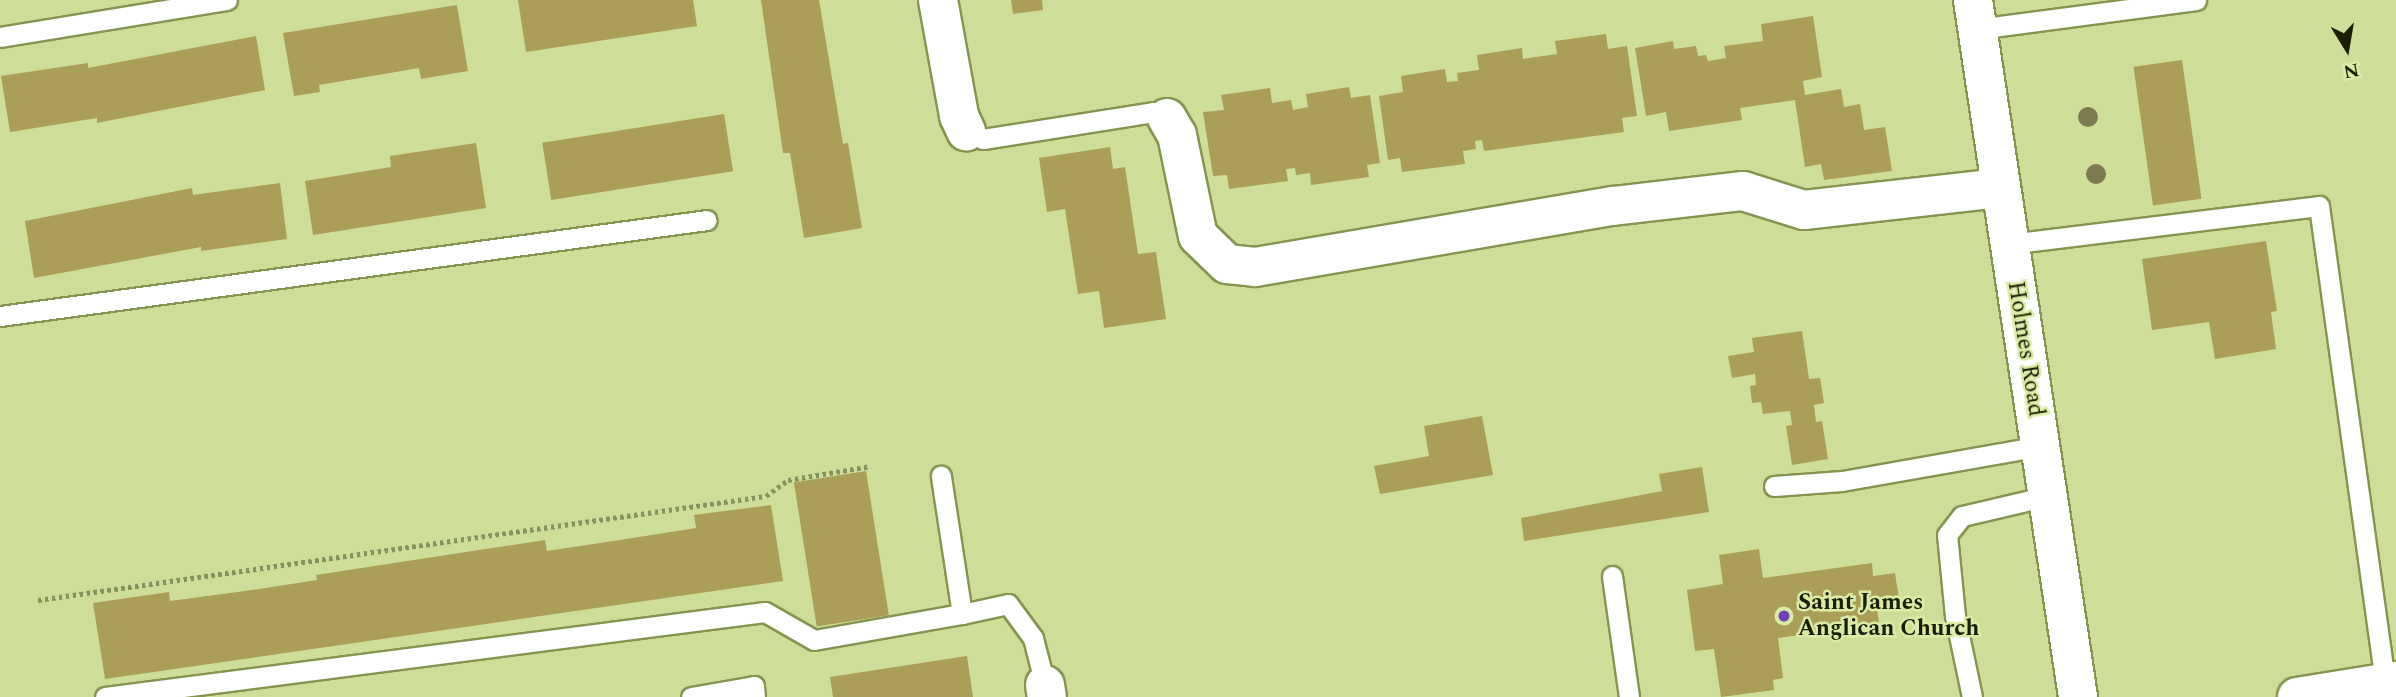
<!DOCTYPE html>
<html>
<head>
<meta charset="utf-8">
<style>
  body { margin:0 }
  #map { position:relative; width:2396px; height:697px; overflow:hidden; background:#cede99; font-family:Spectral,serif }
  div>[style] { position:absolute }
  [style*='--x'] { left:calc(var(--x)*1px); top:calc(var(--y)*1px); width:calc(var(--w)*1px); rotate:calc(var(--a)*1deg) }
  .building>* { inset:0; background:#ab9e58; transform-origin:0 0 }
  .path>* { height:4.5px; margin-top:-2.25px; transform-origin:0; background:repeating-linear-gradient(90deg,#87925e 0 3.5px,transparent 0 7px) }
  .roads { filter:drop-shadow(2px 0 #859451) drop-shadow(-2px 0 #859451) drop-shadow(0 2px #859451) drop-shadow(0 -2px #859451) }
  .lane>* { height:19px; margin:-9.5px; padding:0 9.5px; transform-origin:9.5px; border-radius:9.5px; background:#fff }
  .street>* { height:38px; margin:-19px; padding:0 19px; transform-origin:19px; border-radius:19px; background:#fff }
  .secondary>* { height:38px; margin:-19px; padding:0 19px; transform-origin:19px; border-radius:19px; background:#fff }
  .trees>* { width:20px; height:20px; margin:-10px; border-radius:50%; background:#7d7a52 }
  .dots>* { width:19px; height:19px; translate:-50% -50%; box-sizing:border-box; border:4px solid #dbeba5; border-radius:50% }
  span { translate:-50% -50%; white-space:nowrap; text-align:center; line-height:1.15; -webkit-text-stroke:5px #dbeba5; paint-order:stroke }
  .street-label { font-size:23px; color:#1a1f04 }
  .poi-label { font-size:23px; color:#1a1f04; font-weight:700 }
  .left { translate:0 -50%; text-align:left }
  .north { position:absolute; left:2312px; top:14px; width:70px; height:70px; -webkit-text-stroke:5px #dbeba5; paint-order:stroke; rotate:169deg; font-size:19px; font-weight:700; line-height:28px; text-align:center; color:#1a1f04 }
  .north::after { content:''; display:block; margin:auto; width:24px; height:32px; background:#1a1f04; clip-path:polygon(50% 0,100% 100%,50% 72%,0 100%) }
</style>
</head>
<body>
<div id="map">
  <div class="building">
    <i style="clip-path:polygon(518px 0,693px 0,697px 26px,526px 52px)"></i>
    <i style="clip-path:polygon(761px 0,819px 0,843px 144px,848px 143px,862px 228px,804px 238px,790px 153px,783px 153px)"></i>
    <i style="clip-path:polygon(1011px 0,1042px 0,1043px 10px,1013px 14px)"></i>
    <i style="clip-path:polygon(457px 5px,468px 71px,421px 79px,419px 68px,319px 85px,320px 92px,294px 96px,283px 33px)"></i>
    <i style="clip-path:polygon(1813px 16px,1822px 77px,1803px 81px,1805px 95px,1841px 89px,1844px 107px,1860px 104px,1864px 130px,1885px 127px,1892px 171px,1824px 180px,1821px 164px,1805px 167px,1795px 100px,1740px 108px,1742px 120px,1669px 131px,1666px 112px,1646px 116px,1635px 48px,1673px 41px,1674px 49px,1696px 46px,1698px 56px,1706px 55px,1708px 61px,1726px 58px,1724px 46px,1763px 41px,1761px 24px)"></i>
    <i style="clip-path:polygon(1606px 34px,1608px 49px,1627px 46px,1637px 116px,1622px 118px,1624px 132px,1484px 151px,1482px 140px,1475px 141px,1476px 149px,1463px 151px,1465px 164px,1402px 172px,1400px 158px,1388px 160px,1379px 96px,1403px 92px,1401px 76px,1445px 69px,1447px 82px,1458px 81px,1457px 73px,1479px 70px,1477px 55px,1522px 48px,1523px 59px,1557px 54px,1555px 41px)"></i>
    <i style="clip-path:polygon(256px 36px,265px 90px,97px 123px,97px 118px,10px 132px,1px 76px,88px 63px,88px 68px)"></i>
    <i style="left:2182px;top:60px;width:140px;height:49px;rotate:82deg"></i>
    <i style="clip-path:polygon(1349px 87px,1351px 98px,1370px 95px,1380px 163px,1367px 165px,1369px 177px,1311px 185px,1310px 173px,1296px 175px,1295px 168px,1286px 169px,1288px 181px,1229px 189px,1227px 175px,1213px 176px,1203px 112px,1224px 110px,1221px 95px,1270px 88px,1272px 103px,1291px 100px,1293px 110px,1308px 107px,1306px 94px)"></i>
    <i style="left:724px;top:114px;width:58px;height:184px;rotate:81deg"></i>
    <i style="clip-path:polygon(476px 143px,486px 208px,313px 235px,305px 181px,391px 167px,390px 156px)"></i>
    <i style="clip-path:polygon(1110px 147px,1113px 169px,1125px 167px,1138px 254px,1156px 252px,1166px 319px,1104px 328px,1099px 291px,1078px 294px,1065px 209px,1047px 212px,1039px 158px)"></i>
    <i style="clip-path:polygon(280px 183px,287px 239px,201px 251px,201px 247px,34px 278px,25px 221px,192px 188px,193px 195px)"></i>
    <i style="clip-path:polygon(2266px 241px,2277px 311px,2271px 312px,2276px 349px,2215px 359px,2209px 322px,2152px 330px,2142px 259px)"></i>
    <i style="clip-path:polygon(1802px 331px,1809px 379px,1820px 378px,1824px 403px,1814px 405px,1816px 422px,1822px 421px,1828px 459px,1792px 465px,1786px 426px,1792px 425px,1790px 411px,1763px 414px,1761px 402px,1752px 403px,1750px 386px,1756px 385px,1755px 374px,1732px 378px,1728px 356px,1754px 352px,1752px 338px)"></i>
    <i style="clip-path:polygon(1482px 416px,1493px 475px,1380px 494px,1374px 466px,1429px 456px,1424px 426px)"></i>
    <i style="clip-path:polygon(1702px 467px,1709px 512px,1524px 541px,1521px 518px,1662px 491px,1659px 474px)"></i>
    <i style="left:866px;top:471px;width:146px;height:73px;rotate:81deg"></i>
    <i style="clip-path:polygon(771px 505px,783px 581px,105px 679px,93px 603px,169px 592px,170px 601px,245px 591px,317px 580px,316px 575px,545px 540px,547px 551px,620px 540px,696px 528px,694px 515px)"></i>
    <i style="clip-path:polygon(1759px 549px,1763px 578px,1872px 563px,1873px 576px,1895px 573px,1900px 605px,1877px 608px,1879px 624px,1778px 638px,1783px 678px,1773px 680px,1774px 690px,1721px 697px,1714px 649px,1695px 651px,1687px 590px,1723px 584px,1719px 555px)"></i>
    <i style="clip-path:polygon(967px 656px,973px 697px,833px 697px,830px 677px)"></i>
  </div>
  <div class="path">
    <i style="--x:38;--y:600;--w:735;--a:-8.13"></i>
    <i style="--x:766;--y:496;--w:27;--a:-36"></i>
    <i style="--x:788;--y:480;--w:84;--a:-9.6"></i>
  </div>
  <div class="roads">
    <div class="lane">
      <i style="--x:1977;--y:29;--w:221;--a:-7.5"></i>
      <i style="--x:0;--y:37;--w:230;--a:-9.3"></i>
      <i style="--x:966;--y:131;--w:19;--a:25"></i>
      <i style="--x:983;--y:139;--w:172;--a:-9"></i>
      <i style="--x:1153;--y:112;--w:15;--a:23"></i>
      <i style="--x:2009;--y:244;--w:312;--a:-7"></i>
      <i style="--x:2319;--y:206;--w:482;--a:82.1"></i>
      <i style="--x:0;--y:316;--w:713;--a:-7.73"></i>
      <i style="--x:1774;--y:486;--w:68;--a:-4.2"></i>
      <i style="--x:1842;--y:481;--w:201;--a:-10"></i>
      <i style="--x:1612;--y:576;--w:122;--a:82"></i>
      <i style="--x:962;--y:614;--w:47;--a:-12.3"></i>
      <i style="--x:1008;--y:604;--w:42;--a:53.7"></i>
      <i style="--x:1033;--y:638;--w:49;--a:75.7"></i>
      <i style="--x:105;--y:697;--w:665;--a:-7.34"></i>
      <i style="--x:765;--y:612;--w:56;--a:29.7"></i>
      <i style="--x:814;--y:640;--w:150;--a:-10"></i>
      <i style="--x:962;--y:614;--w:140;--a:-98.7"></i>
      <i style="--x:691;--y:697;--w:64;--a:-9.9"></i>
      <i style="--x:754;--y:686;--w:11;--a:85"></i>
      <i style="--x:1972;--y:697;--w:83;--a:-101.9"></i>
      <i style="--x:1955;--y:616;--w:81;--a:-95.6"></i>
      <i style="--x:1947;--y:535;--w:24;--a:-52"></i>
      <i style="--x:1962;--y:516;--w:87;--a:-13.2"></i>
    </div>
    <div class="street">
      <i style="--x:938;--y:0;--w:118;--a:79.7"></i>
      <i style="--x:959;--y:116;--w:17;--a:65"></i>
      <i style="--x:1167;--y:118;--w:20;--a:60"></i>
      <i style="--x:1177;--y:135;--w:103;--a:78.3"></i>
      <i style="--x:1198;--y:236;--w:40;--a:44"></i>
      <i style="--x:1227;--y:264;--w:28;--a:6"></i>
      <i style="--x:1255;--y:267;--w:363;--a:-9.7"></i>
      <i style="--x:1613;--y:206;--w:131;--a:-6.6"></i>
      <i style="--x:1743;--y:191;--w:64;--a:17.3"></i>
      <i style="--x:1804;--y:210;--w:198;--a:-6.4"></i>
      <i style="--x:1045;--y:685;--w:12;--a:81"></i>
      <i style="--x:2297;--y:697;--w:100;--a:-9.2"></i>
    </div>
    <div class="secondary">
      <i style="--x:1973;--y:0;--w:705;--a:81.43"></i>
    </div>
  </div>
  <div class="trees">
    <i style="left:2088px;top:117px"></i>
    <i style="left:2096px;top:174px"></i>
  </div>
  <div class="dots">
    <i style="left:1784px;top:616px;background:#7240b7"></i>
  </div>
  <div class="street-label">
    <span style="left:2025px;top:349px;rotate:81deg">Holmes Road</span>
  </div>
  <div class="poi-label">
    <span class="left" style="left:1798px;top:616px">Saint James<br>Anglican Church</span>
  </div>
  <div class="north">N</div>
</div>
</body>
</html>
